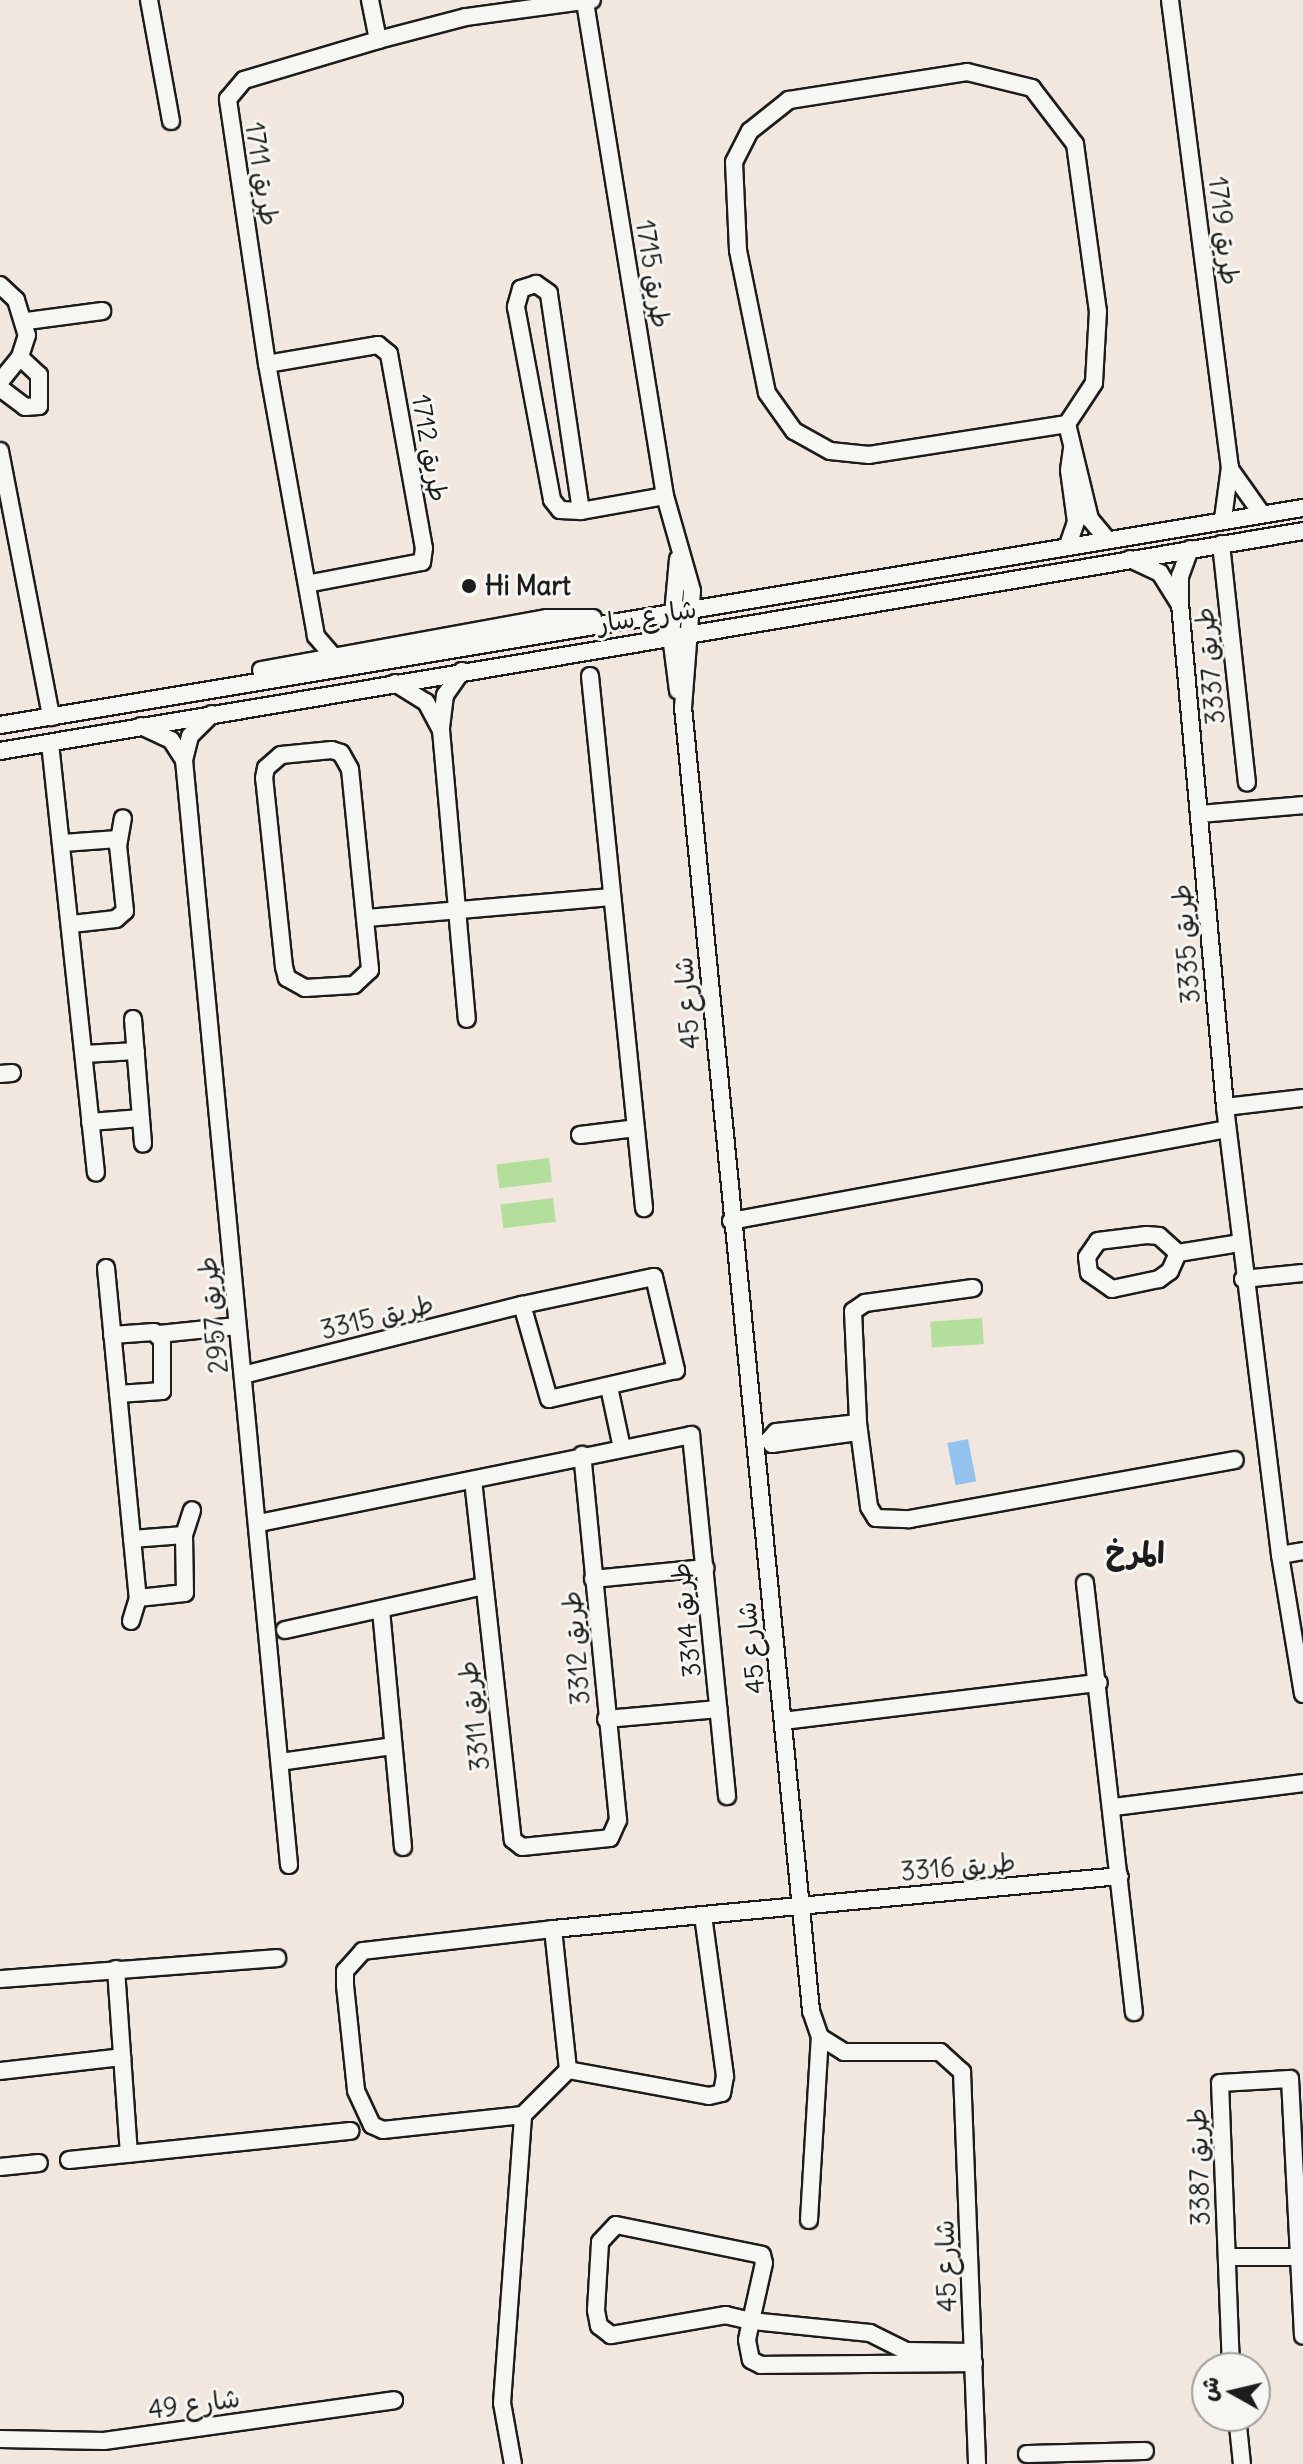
<!DOCTYPE html>
<html>
<head>
<meta charset="utf-8">
<style>
  body { margin:0 }
  #map { position:relative; width:1303px; height:2464px; overflow:hidden; background:#f1e7de; font-family:Delius,"Playpen Sans Arabic",sans-serif }
  div>[style] { position:absolute }
  [style*='--x'] { left:calc(var(--x)*1px); top:calc(var(--y)*1px); width:calc(var(--w)*1px); rotate:calc(var(--a)*1deg) }
  .green>* { inset:0; background:#b4de9c; transform-origin:0 0 }
  .water>* { inset:0; background:#93c2ee; transform-origin:0 0 }
  .roads { filter:drop-shadow(2px 0 #1c1c1c) drop-shadow(-2px 0 #1c1c1c) drop-shadow(0 2px #1c1c1c) drop-shadow(0 -2px #1c1c1c) }
  .minor>* { height:16px; margin:-8px; padding:0 8px; transform-origin:8px; border-radius:8px; background:#f6f6f2 }
  .dots>* { width:22px; height:22px; translate:-50% -50%; box-sizing:border-box; border:4px solid #f6f6f2; border-radius:50% }
  span { translate:-50% -50%; white-space:nowrap; text-align:center; line-height:1.15; -webkit-text-stroke:6px #f6f6f2; paint-order:stroke }
  .street-label { font-size:26px; color:#1c1c1c }
  .poi-label { font-size:26px; color:#1c1c1c; font-weight:700 }
  .left { translate:0 -50%; text-align:left }
  .quarter-label { font-size:30px; color:#1c1c1c; font-weight:700 }
  .north { position:absolute; left:1191px; top:2352px; width:80px; height:80px; box-sizing:border-box; background:#f6f6f2; border:2px solid #9f9f9c; border-radius:50%; rotate:278deg; font-size:22px; font-weight:700; line-height:32px; text-align:center; color:#1c1c1c }
  .north::after { content:''; display:block; margin:auto; width:28px; height:36px; background:#1c1c1c; clip-path:polygon(50% 0,100% 100%,50% 72%,0 100%) }
</style>
</head>
<body>
<div id="map">
  <div class="green">
    <i style="left:549px;top:1158px;width:24px;height:53px;rotate:83deg"></i>
    <i style="left:553px;top:1198px;width:24px;height:53px;rotate:83deg"></i>
    <i style="left:982px;top:1318px;width:26px;height:52px;rotate:86deg"></i>
  </div>
  <div class="water">
    <i style="left:968px;top:1439px;width:43px;height:21px;rotate:79deg"></i>
  </div>
  <div class="roads">
    <div class="minor">
      <i style="--x:149;--y:0;--w:123;--a:79.7"></i>
      <i style="--x:370;--y:0;--w:41;--a:78.7"></i>
      <i style="--x:1170;--y:0;--w:471;--a:82.7"></i>
      <i style="--x:1230;--y:467;--w:52;--a:97.7"></i>
      <i style="--x:585;--y:2;--w:500;--a:80.8"></i>
      <i style="--x:665;--y:496;--w:99;--a:74.1"></i>
      <i style="--x:692;--y:591;--w:116;--a:94.4"></i>
      <i style="--x:683;--y:707;--w:1310;--a:84.39"></i>
      <i style="--x:811;--y:2011;--w:28;--a:71"></i>
      <i style="--x:820;--y:2037;--w:28;--a:32"></i>
      <i style="--x:844;--y:2052;--w:96;--a:0"></i>
      <i style="--x:940;--y:2052;--w:30;--a:42"></i>
      <i style="--x:962;--y:2072;--w:392;--a:87.8"></i>
      <i style="--x:967;--y:72;--w:67;--a:13.8"></i>
      <i style="--x:1032;--y:88;--w:71;--a:52.5"></i>
      <i style="--x:1075;--y:144;--w:169;--a:82.2"></i>
      <i style="--x:1098;--y:311;--w:72;--a:93.2"></i>
      <i style="--x:1094;--y:383;--w:49;--a:123.4"></i>
      <i style="--x:1067;--y:424;--w:200;--a:171.1"></i>
      <i style="--x:869;--y:455;--w:39;--a:-174"></i>
      <i style="--x:830;--y:451;--w:41;--a:-150.9"></i>
      <i style="--x:794;--y:431;--w:47;--a:-125.4"></i>
      <i style="--x:767;--y:393;--w:146;--a:-101.5"></i>
      <i style="--x:738;--y:250;--w:88;--a:-92.6"></i>
      <i style="--x:734;--y:162;--w:35;--a:-63"></i>
      <i style="--x:750;--y:131;--w:50;--a:-38.5"></i>
      <i style="--x:789;--y:100;--w:180;--a:-8.9"></i>
      <i style="--x:0;--y:285;--w:22;--a:43"></i>
      <i style="--x:16;--y:300;--w:37;--a:73"></i>
      <i style="--x:27;--y:335;--w:23;--a:108"></i>
      <i style="--x:20;--y:357;--w:32;--a:129"></i>
      <i style="--x:27;--y:321;--w:76;--a:-7.6"></i>
      <i style="--x:267;--y:364;--w:113;--a:-9.7"></i>
      <i style="--x:378;--y:345;--w:14;--a:39"></i>
      <i style="--x:389;--y:354;--w:197;--a:79.8"></i>
      <i style="--x:424;--y:548;--w:14;--a:98"></i>
      <i style="--x:422;--y:562;--w:117;--a:169.2"></i>
      <i style="--x:0;--y:388;--w:31;--a:37"></i>
      <i style="--x:25;--y:407;--w:14;--a:-4"></i>
      <i style="--x:39;--y:406;--w:31;--a:-90"></i>
      <i style="--x:39;--y:375;--w:26;--a:-137"></i>
      <i style="--x:1067;--y:424;--w:98;--a:76.4"></i>
      <i style="--x:1090;--y:519;--w:26;--a:50"></i>
      <i style="--x:0;--y:451;--w:271;--a:79.1"></i>
      <i style="--x:1232;--y:472;--w:52;--a:54.5"></i>
      <i style="--x:581;--y:511;--w:220;--a:-98.4"></i>
      <i style="--x:549;--y:293;--w:16;--a:-145"></i>
      <i style="--x:536;--y:284;--w:16;--a:162"></i>
      <i style="--x:521;--y:289;--w:19;--a:106"></i>
      <i style="--x:516;--y:307;--w:196;--a:79.4"></i>
      <i style="--x:552;--y:500;--w:13;--a:51"></i>
      <i style="--x:560;--y:510;--w:21;--a:3"></i>
      <i style="--x:581;--y:511;--w:85;--a:-10.1"></i>
      <i style="--x:1221;--y:544;--w:240;--a:83.8"></i>
      <i style="--x:1068;--y:545;--w:24;--a:-71"></i>
      <i style="--x:1076;--y:522;--w:52;--a:-97.7"></i>
      <i style="--x:1069;--y:470;--w:21;--a:-82"></i>
      <i style="--x:1190;--y:549;--w:29;--a:110"></i>
      <i style="--x:1180;--y:576;--w:28;--a:90"></i>
      <i style="--x:1180;--y:604;--w:505;--a:84.89"></i>
      <i style="--x:1225;--y:1107;--w:451;--a:83"></i>
      <i style="--x:1280;--y:1555;--w:141;--a:80.6"></i>
      <i style="--x:678;--y:559;--w:77;--a:95.2"></i>
      <i style="--x:671;--y:636;--w:55;--a:82.7"></i>
      <i style="--x:1130;--y:559;--w:33;--a:25"></i>
      <i style="--x:1160;--y:573;--w:36;--a:58"></i>
      <i style="--x:334;--y:657;--w:28;--a:-131"></i>
      <i style="--x:316;--y:636;--w:276;--a:-100.2"></i>
      <i style="--x:267;--y:364;--w:268;--a:-98.4"></i>
      <i style="--x:228;--y:99;--w:25;--a:-50"></i>
      <i style="--x:244;--y:80;--w:140;--a:-16.6"></i>
      <i style="--x:378;--y:40;--w:91;--a:-14.6"></i>
      <i style="--x:466;--y:17;--w:127;--a:-7.7"></i>
      <i style="--x:261;--y:670;--w:291;--a:-10.3"></i>
      <i style="--x:547;--y:618;--w:46;--a:0"></i>
      <i style="--x:462;--y:671;--w:29;--a:125"></i>
      <i style="--x:445;--y:695;--w:35;--a:97"></i>
      <i style="--x:441;--y:730;--w:290;--a:84.9"></i>
      <i style="--x:590;--y:676;--w:535;--a:84.2"></i>
      <i style="--x:395;--y:683;--w:36;--a:32"></i>
      <i style="--x:426;--y:702;--w:30;--a:62"></i>
      <i style="--x:212;--y:714;--w:31;--a:135"></i>
      <i style="--x:190;--y:736;--w:25;--a:104"></i>
      <i style="--x:184;--y:760;--w:1110;--a:84.57"></i>
      <i style="--x:0;--y:725;--w:1321;--a:-9.46"></i>
      <i style="--x:141;--y:726;--w:33;--a:25"></i>
      <i style="--x:171;--y:740;--w:24;--a:57"></i>
      <i style="--x:50;--y:743;--w:432;--a:83.9"></i>
      <i style="--x:332;--y:750;--w:9;--a:18"></i>
      <i style="--x:341;--y:753;--w:18;--a:61"></i>
      <i style="--x:350;--y:769;--w:202;--a:84.3"></i>
      <i style="--x:370;--y:970;--w:22;--a:137"></i>
      <i style="--x:354;--y:985;--w:49;--a:176.5"></i>
      <i style="--x:305;--y:988;--w:21;--a:-151"></i>
      <i style="--x:287;--y:978;--w:11;--a:-105"></i>
      <i style="--x:284;--y:967;--w:190;--a:-96"></i>
      <i style="--x:264;--y:778;--w:10;--a:-79"></i>
      <i style="--x:266;--y:768;--w:20;--a:-41"></i>
      <i style="--x:281;--y:755;--w:51;--a:-5.6"></i>
      <i style="--x:0;--y:751;--w:1321;--a:-9.58"></i>
      <i style="--x:1199;--y:814;--w:104;--a:-4.9"></i>
      <i style="--x:63;--y:843;--w:55;--a:-4.2"></i>
      <i style="--x:366;--y:918;--w:247;--a:-4.9"></i>
      <i style="--x:72;--y:924;--w:44;--a:-6.5"></i>
      <i style="--x:116;--y:919;--w:12;--a:-42"></i>
      <i style="--x:125;--y:911;--w:65;--a:-96.1"></i>
      <i style="--x:118;--y:846;--w:28;--a:-80"></i>
      <i style="--x:133;--y:1019;--w:125;--a:85.4"></i>
      <i style="--x:84;--y:1054;--w:52;--a:-3.3"></i>
      <i style="--x:0;--y:1074;--w:12;--a:-5"></i>
      <i style="--x:1225;--y:1107;--w:79;--a:-6.6"></i>
      <i style="--x:90;--y:1122;--w:51;--a:-4.5"></i>
      <i style="--x:580;--y:1135;--w:56;--a:-7.1"></i>
      <i style="--x:731;--y:1221;--w:504;--a:-10.51"></i>
      <i style="--x:1147;--y:1235;--w:12;--a:5"></i>
      <i style="--x:1159;--y:1236;--w:25;--a:42"></i>
      <i style="--x:1178;--y:1253;--w:20;--a:114"></i>
      <i style="--x:1170;--y:1271;--w:14;--a:144"></i>
      <i style="--x:1159;--y:1279;--w:48;--a:168"></i>
      <i style="--x:1112;--y:1289;--w:28;--a:-145"></i>
      <i style="--x:1089;--y:1273;--w:16;--a:-97"></i>
      <i style="--x:1087;--y:1257;--w:19;--a:-55"></i>
      <i style="--x:1098;--y:1241;--w:49;--a:-7"></i>
      <i style="--x:1178;--y:1253;--w:63;--a:-9.2"></i>
      <i style="--x:106;--y:1268;--w:332;--a:84.5"></i>
      <i style="--x:138;--y:1598;--w:24;--a:107"></i>
      <i style="--x:654;--y:1277;--w:96;--a:76.7"></i>
      <i style="--x:676;--y:1370;--w:130;--a:167.1"></i>
      <i style="--x:549;--y:1399;--w:98;--a:-106"></i>
      <i style="--x:522;--y:1305;--w:135;--a:-12"></i>
      <i style="--x:1243;--y:1279;--w:60;--a:-5.7"></i>
      <i style="--x:973;--y:1288;--w:109;--a:172.1"></i>
      <i style="--x:865;--y:1303;--w:14;--a:146"></i>
      <i style="--x:853;--y:1311;--w:112;--a:87.4"></i>
      <i style="--x:858;--y:1423;--w:85;--a:82.5"></i>
      <i style="--x:869;--y:1507;--w:13;--a:58"></i>
      <i style="--x:876;--y:1518;--w:34;--a:2"></i>
      <i style="--x:910;--y:1519;--w:330;--a:-10.3"></i>
      <i style="--x:159;--y:1334;--w:78;--a:-5.9"></i>
      <i style="--x:112;--y:1335;--w:42;--a:-4.1"></i>
      <i style="--x:154;--y:1332;--w:11;--a:45"></i>
      <i style="--x:162;--y:1340;--w:51;--a:90"></i>
      <i style="--x:162;--y:1391;--w:44;--a:176.1"></i>
      <i style="--x:243;--y:1375;--w:288;--a:-14.1"></i>
      <i style="--x:609;--y:1387;--w:62;--a:78"></i>
      <i style="--x:858;--y:1423;--w:82;--a:173.7"></i>
      <i style="--x:776;--y:1432;--w:11;--a:131"></i>
      <i style="--x:769;--y:1440;--w:5;--a:53"></i>
      <i style="--x:772;--y:1444;--w:88;--a:-7.9"></i>
      <i style="--x:473;--y:1480;--w:362;--a:83.7"></i>
      <i style="--x:513;--y:1840;--w:11;--a:38"></i>
      <i style="--x:522;--y:1847;--w:88;--a:-5.8"></i>
      <i style="--x:610;--y:1838;--w:20;--a:-66"></i>
      <i style="--x:618;--y:1820;--w:367;--a:-95.6"></i>
      <i style="--x:259;--y:1523;--w:441;--a:-11.5"></i>
      <i style="--x:691;--y:1435;--w:363;--a:84.3"></i>
      <i style="--x:132;--y:1539;--w:52;--a:-4.4"></i>
      <i style="--x:1280;--y:1555;--w:23;--a:-10"></i>
      <i style="--x:593;--y:1579;--w:113;--a:-5.6"></i>
      <i style="--x:1085;--y:1583;--w:432;--a:83.5"></i>
      <i style="--x:138;--y:1598;--w:47;--a:-6.1"></i>
      <i style="--x:185;--y:1593;--w:58;--a:-91"></i>
      <i style="--x:184;--y:1535;--w:26;--a:-72"></i>
      <i style="--x:381;--y:1610;--w:238;--a:84.7"></i>
      <i style="--x:285;--y:1630;--w:203;--a:-12.5"></i>
      <i style="--x:606;--y:1719;--w:113;--a:-5.1"></i>
      <i style="--x:783;--y:1721;--w:318;--a:-6.9"></i>
      <i style="--x:280;--y:1762;--w:114;--a:-8.1"></i>
      <i style="--x:1114;--y:1807;--w:191;--a:-7.2"></i>
      <i style="--x:553;--y:1929;--w:142;--a:83.9"></i>
      <i style="--x:568;--y:2070;--w:64;--a:135"></i>
      <i style="--x:523;--y:2115;--w:141;--a:173.9"></i>
      <i style="--x:383;--y:2130;--w:12;--a:-156"></i>
      <i style="--x:372;--y:2125;--w:38;--a:-115"></i>
      <i style="--x:356;--y:2090;--w:106;--a:-96"></i>
      <i style="--x:345;--y:1985;--w:14;--a:-90"></i>
      <i style="--x:345;--y:1971;--w:27;--a:-48"></i>
      <i style="--x:363;--y:1951;--w:191;--a:-6.6"></i>
      <i style="--x:553;--y:1929;--w:569;--a:-5.34"></i>
      <i style="--x:116;--y:1969;--w:185;--a:86"></i>
      <i style="--x:0;--y:1979;--w:278;--a:-4.3"></i>
      <i style="--x:568;--y:2070;--w:143;--a:10.4"></i>
      <i style="--x:709;--y:2096;--w:13;--a:-13"></i>
      <i style="--x:722;--y:2093;--w:17;--a:-80"></i>
      <i style="--x:725;--y:2076;--w:162;--a:-97.8"></i>
      <i style="--x:0;--y:2071;--w:123;--a:-6.5"></i>
      <i style="--x:69;--y:2160;--w:283;--a:-5.9"></i>
      <i style="--x:0;--y:2167;--w:39;--a:-6"></i>
      <i style="--x:809;--y:2220;--w:183;--a:-86.6"></i>
      <i style="--x:1227;--y:2257;--w:72;--a:0"></i>
      <i style="--x:973;--y:2352;--w:67;--a:-179.1"></i>
      <i style="--x:906;--y:2351;--w:40;--a:-153.4"></i>
      <i style="--x:870;--y:2333;--w:120;--a:-174.2"></i>
      <i style="--x:751;--y:2321;--w:26;--a:-167"></i>
      <i style="--x:726;--y:2315;--w:117;--a:170.1"></i>
      <i style="--x:611;--y:2335;--w:15;--a:-143"></i>
      <i style="--x:599;--y:2326;--w:16;--a:-101"></i>
      <i style="--x:596;--y:2310;--w:68;--a:-86.6"></i>
      <i style="--x:600;--y:2242;--w:23;--a:-47"></i>
      <i style="--x:616;--y:2225;--w:149;--a:11.6"></i>
      <i style="--x:762;--y:2255;--w:8;--a:76"></i>
      <i style="--x:764;--y:2263;--w:59;--a:102.6"></i>
      <i style="--x:751;--y:2321;--w:19;--a:102"></i>
      <i style="--x:747;--y:2340;--w:20;--a:79"></i>
      <i style="--x:751;--y:2360;--w:11;--a:27"></i>
      <i style="--x:761;--y:2365;--w:213;--a:-0.5"></i>
      <i style="--x:1231;--y:2368;--w:285;--a:-92.2"></i>
      <i style="--x:1220;--y:2083;--w:70;--a:-3.3"></i>
      <i style="--x:1290;--y:2079;--w:257;--a:87.1"></i>
      <i style="--x:1237;--y:2416;--w:48;--a:84.1"></i>
      <i style="--x:0;--y:2439;--w:104;--a:1.1"></i>
      <i style="--x:104;--y:2441;--w:293;--a:-8"></i>
      <i style="--x:1027;--y:2454;--w:118;--a:-1.5"></i>
      <i style="--x:513;--y:2464;--w:62;--a:-100.2"></i>
      <i style="--x:502;--y:2403;--w:289;--a:-85.8"></i>
    </div>
  </div>
  <div class="dots">
    <i style="left:469px;top:586px;background:#1c1c1c"></i>
  </div>
  <div class="street-label">
    <span style="left:262px;top:174px;rotate:81deg">طريق 1711</span>
    <span style="left:1224px;top:231px;rotate:83deg">طريق 1719</span>
    <span style="left:653px;top:274px;rotate:81deg">طريق 1715</span>
    <span style="left:430px;top:448px;rotate:80deg">طريق 1712</span>
    <span style="left:647px;top:616px;rotate:-9deg">شارع سار</span>
    <span style="left:1210px;top:666px;rotate:-96deg">طريق 3337</span>
    <span style="left:1186px;top:944px;rotate:-95deg">طريق 3335</span>
    <span style="left:687px;top:1003px;rotate:-95deg">شارع 45</span>
    <span style="left:213px;top:1315px;rotate:-96deg">طريق 2957</span>
    <span style="left:377px;top:1317px;rotate:-14deg">طريق 3315</span>
    <span style="left:686px;top:1620px;rotate:-96deg">طريق 3314</span>
    <span style="left:576px;top:1648px;rotate:-95deg">طريق 3312</span>
    <span style="left:751px;top:1648px;rotate:-96deg">شارع 45</span>
    <span style="left:474px;top:1716px;rotate:-97deg">طريق 3311</span>
    <span style="left:958px;top:1867px;rotate:-5deg">طريق 3316</span>
    <span style="left:1199px;top:2167px;rotate:-92deg">طريق 3387</span>
    <span style="left:946px;top:2266px;rotate:-92deg">شارع 45</span>
    <span style="left:194px;top:2404px;rotate:-8deg">شارع 49</span>
  </div>
  <div class="poi-label">
    <span class="left" style="left:485px;top:586px">Hi Mart</span>
  </div>
  <div class="quarter-label">
    <span style="left:1135px;top:1552px">المرخ</span>
  </div>
  <div class="north">ش</div>
</div>
</body>
</html>
